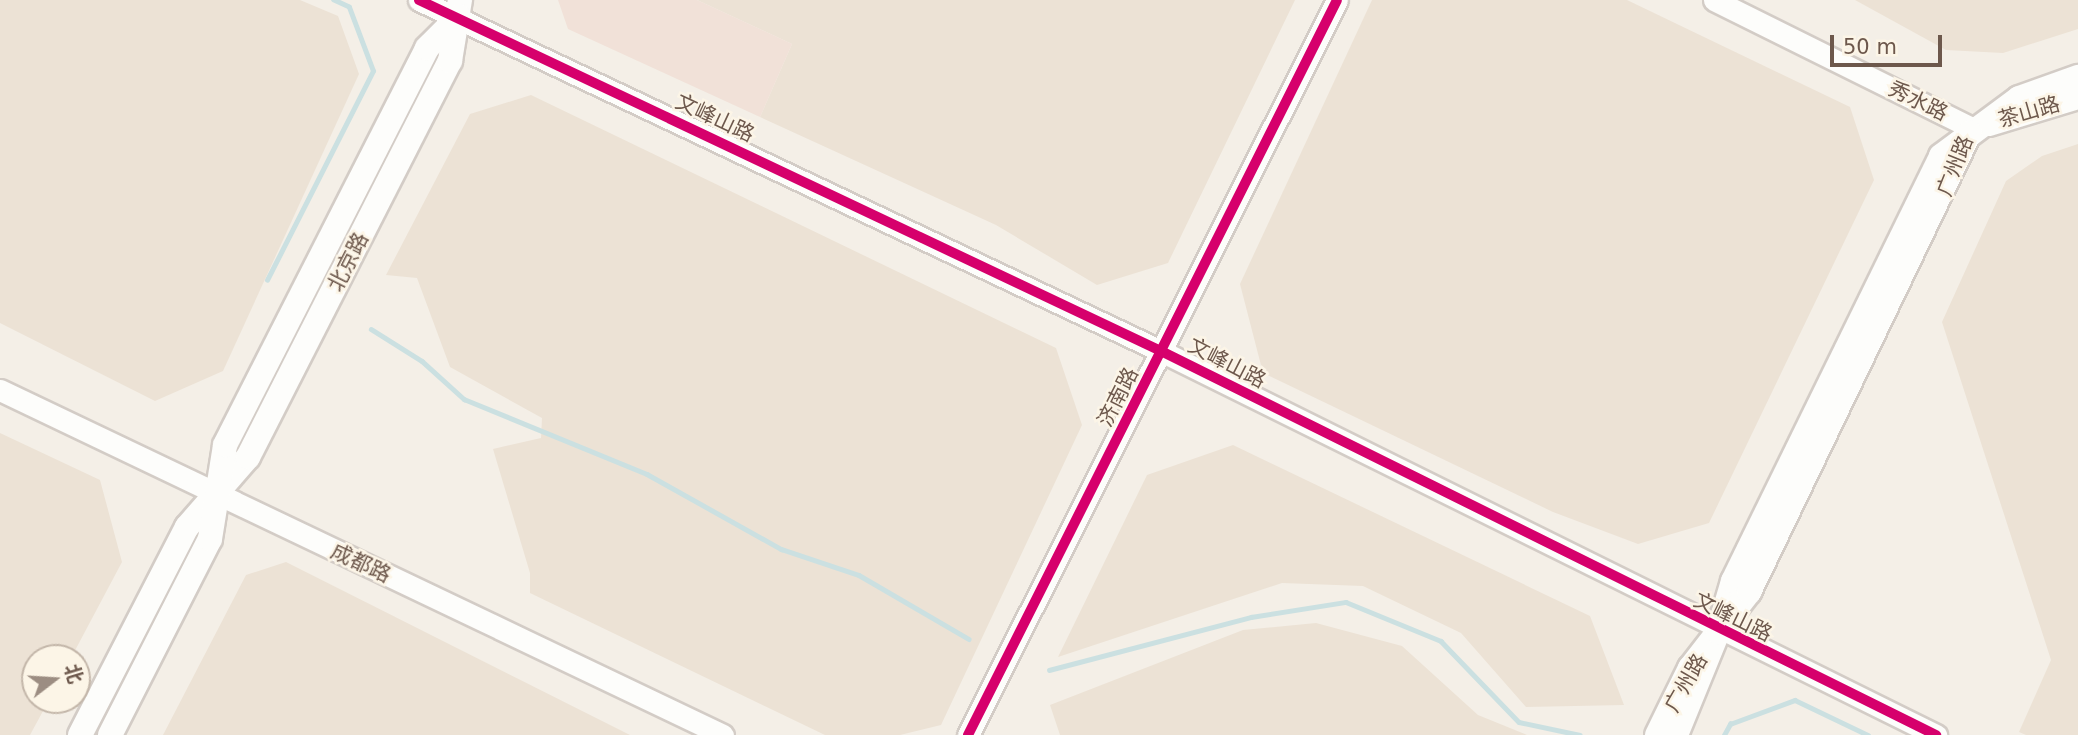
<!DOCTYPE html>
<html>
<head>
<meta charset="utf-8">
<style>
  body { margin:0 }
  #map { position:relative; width:2078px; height:735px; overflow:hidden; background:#f4efe7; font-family:"DejaVu Sans","Noto Sans SC",sans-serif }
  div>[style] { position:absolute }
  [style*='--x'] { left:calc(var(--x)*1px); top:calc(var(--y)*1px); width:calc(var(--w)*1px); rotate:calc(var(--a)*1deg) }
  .residential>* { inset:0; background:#ece2d5 }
  .commercial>* { inset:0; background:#f1e1d8 }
  .stream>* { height:4.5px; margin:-2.25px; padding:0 2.25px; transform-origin:2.25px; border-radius:2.25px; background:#cbe0e1 }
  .roads { filter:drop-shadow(2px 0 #d3ccc6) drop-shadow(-2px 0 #d3ccc6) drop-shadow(0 2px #d3ccc6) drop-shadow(0 -2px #d3ccc6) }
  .tertiary>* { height:21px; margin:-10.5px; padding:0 10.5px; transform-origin:10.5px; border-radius:10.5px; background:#fdfdfb }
  .secondary>* { height:24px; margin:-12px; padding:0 12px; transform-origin:12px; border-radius:12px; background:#fdfdfb }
  .cycleway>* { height:10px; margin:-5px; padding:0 5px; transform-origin:5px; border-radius:5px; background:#d6006c }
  span { translate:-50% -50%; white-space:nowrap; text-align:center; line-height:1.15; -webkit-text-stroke:5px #fcf5e7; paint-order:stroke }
  .street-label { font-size:21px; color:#6d584c }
  .north { position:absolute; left:21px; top:644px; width:70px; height:70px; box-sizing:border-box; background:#fcf5e7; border:2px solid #c3b6a9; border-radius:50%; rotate:73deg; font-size:19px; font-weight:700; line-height:28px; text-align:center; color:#6d584c }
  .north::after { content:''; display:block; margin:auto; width:24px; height:32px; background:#9c8d82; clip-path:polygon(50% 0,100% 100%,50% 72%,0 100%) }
  .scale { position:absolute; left:1830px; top:35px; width:112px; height:32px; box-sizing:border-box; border:4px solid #6d584c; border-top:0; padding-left:9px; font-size:21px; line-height:24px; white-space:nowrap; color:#6d584c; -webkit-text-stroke:5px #fcf5e7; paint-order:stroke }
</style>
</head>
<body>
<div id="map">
  <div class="residential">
    <i style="clip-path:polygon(0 0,300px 0,338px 16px,359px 74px,223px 371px,155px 401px,0 323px)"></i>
    <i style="clip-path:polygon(697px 0,1295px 0,1168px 263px,1097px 285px,996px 225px,760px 117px,792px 44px)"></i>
    <i style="clip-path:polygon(1372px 0,1627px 0,1850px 107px,1874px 180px,1709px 523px,1638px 544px,1553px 512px,1263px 373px,1240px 284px)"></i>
    <i style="clip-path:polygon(1855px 0,2078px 0,2078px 29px,2003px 53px,1946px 50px)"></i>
    <i style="clip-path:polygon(531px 95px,1056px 348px,1082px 425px,941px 725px,900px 735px,825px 735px,530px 593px,530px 573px,493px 449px,541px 438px,542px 418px,450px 367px,417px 278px,386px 275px,470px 114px)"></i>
    <i style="clip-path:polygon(2078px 144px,2078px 735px,2026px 735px,2019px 732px,2051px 660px,1942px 322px,2006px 181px,2042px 156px)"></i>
    <i style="clip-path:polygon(0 433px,100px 480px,122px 562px,71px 658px,35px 658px,35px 700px,49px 700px,30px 735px,0 735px)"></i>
    <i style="clip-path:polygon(1233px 445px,1590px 616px,1624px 705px,1526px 707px,1461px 633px,1363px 586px,1282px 583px,1058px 657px,1147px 475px)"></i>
    <i style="clip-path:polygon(286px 562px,630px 735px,163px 735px,246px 575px)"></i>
    <i style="clip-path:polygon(1316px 623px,1402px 646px,1478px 715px,1527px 735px,1060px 735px,1050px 705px,1243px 630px)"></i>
  </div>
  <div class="commercial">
    <i style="clip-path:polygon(558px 0,697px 0,792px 44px,760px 117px,568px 29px)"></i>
  </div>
  <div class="stream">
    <i style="--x:267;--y:280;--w:234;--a:-63.1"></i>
    <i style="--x:373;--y:71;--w:68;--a:-110.6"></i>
    <i style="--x:349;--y:7;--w:17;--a:-155"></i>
    <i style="--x:371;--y:329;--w:60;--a:32.1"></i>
    <i style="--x:422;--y:361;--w:57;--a:42.1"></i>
    <i style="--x:464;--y:399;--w:198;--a:22.3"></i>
    <i style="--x:647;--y:474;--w:154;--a:29.2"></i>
    <i style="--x:781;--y:549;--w:82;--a:18.4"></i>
    <i style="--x:859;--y:575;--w:127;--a:30.2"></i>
    <i style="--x:1049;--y:670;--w:209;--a:-14.7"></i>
    <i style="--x:1251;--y:617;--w:96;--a:-9"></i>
    <i style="--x:1346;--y:602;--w:103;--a:22.3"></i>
    <i style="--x:1441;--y:641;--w:112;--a:46.1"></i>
    <i style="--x:1519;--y:722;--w:62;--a:12"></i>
    <i style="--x:1724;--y:735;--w:13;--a:-61"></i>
    <i style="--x:1730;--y:724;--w:69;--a:-20.3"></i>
    <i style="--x:1795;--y:700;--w:81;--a:25.6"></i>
  </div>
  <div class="roads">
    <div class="tertiary">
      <i style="--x:419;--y:0;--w:823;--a:25.32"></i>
      <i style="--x:1163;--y:352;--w:863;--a:26.36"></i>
      <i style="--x:1714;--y:0;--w:288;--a:26.4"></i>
      <i style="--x:0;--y:390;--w:801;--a:25.51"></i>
      <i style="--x:968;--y:735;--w:822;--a:-63.34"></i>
    </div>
    <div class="secondary">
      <i style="--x:1989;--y:124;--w:93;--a:-16.9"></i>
      <i style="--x:80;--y:735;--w:234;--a:-62.8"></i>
      <i style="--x:187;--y:527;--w:93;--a:-48.9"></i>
      <i style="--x:248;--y:457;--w:445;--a:-63"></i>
      <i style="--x:450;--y:61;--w:62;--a:-80.7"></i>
      <i style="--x:110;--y:735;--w:220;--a:-63"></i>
      <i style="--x:210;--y:539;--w:95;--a:-80.9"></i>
      <i style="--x:225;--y:445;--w:445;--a:-63"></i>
      <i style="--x:427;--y:48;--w:45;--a:-45"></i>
      <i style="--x:1657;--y:735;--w:75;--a:-63.8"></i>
      <i style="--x:1690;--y:668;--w:46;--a:-52.1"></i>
      <i style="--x:1718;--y:632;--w:53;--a:-73.6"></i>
      <i style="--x:1733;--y:581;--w:473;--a:-63.9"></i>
      <i style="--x:1941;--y:156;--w:97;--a:-36.6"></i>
      <i style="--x:2019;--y:98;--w:63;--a:-19.6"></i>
      <i style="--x:1676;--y:735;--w:111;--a:-67.8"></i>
      <i style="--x:1718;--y:632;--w:51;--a:-52.2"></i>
      <i style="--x:1749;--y:592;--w:510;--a:-64.34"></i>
    </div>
  </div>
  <div class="cycleway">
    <i style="--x:419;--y:0;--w:823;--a:25.32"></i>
    <i style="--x:1163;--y:352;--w:863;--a:26.36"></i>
    <i style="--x:968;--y:735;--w:822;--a:-63.34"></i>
  </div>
  <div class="street-label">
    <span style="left:1918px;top:101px;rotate:26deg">秀水路</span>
    <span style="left:2029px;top:112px;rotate:-16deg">茶山路</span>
    <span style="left:715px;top:118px;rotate:25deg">文峰山路</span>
    <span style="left:1955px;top:166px;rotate:-68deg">广州路</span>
    <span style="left:348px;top:262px;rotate:-63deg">北京路</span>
    <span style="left:1227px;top:363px;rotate:27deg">文峰山路</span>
    <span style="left:1118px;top:397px;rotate:-63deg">济南路</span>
    <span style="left:361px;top:563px;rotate:25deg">成都路</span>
    <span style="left:1733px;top:617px;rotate:26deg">文峰山路</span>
    <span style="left:1686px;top:683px;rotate:-60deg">广州路</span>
  </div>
  <div class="north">北</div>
  <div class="scale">50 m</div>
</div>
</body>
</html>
